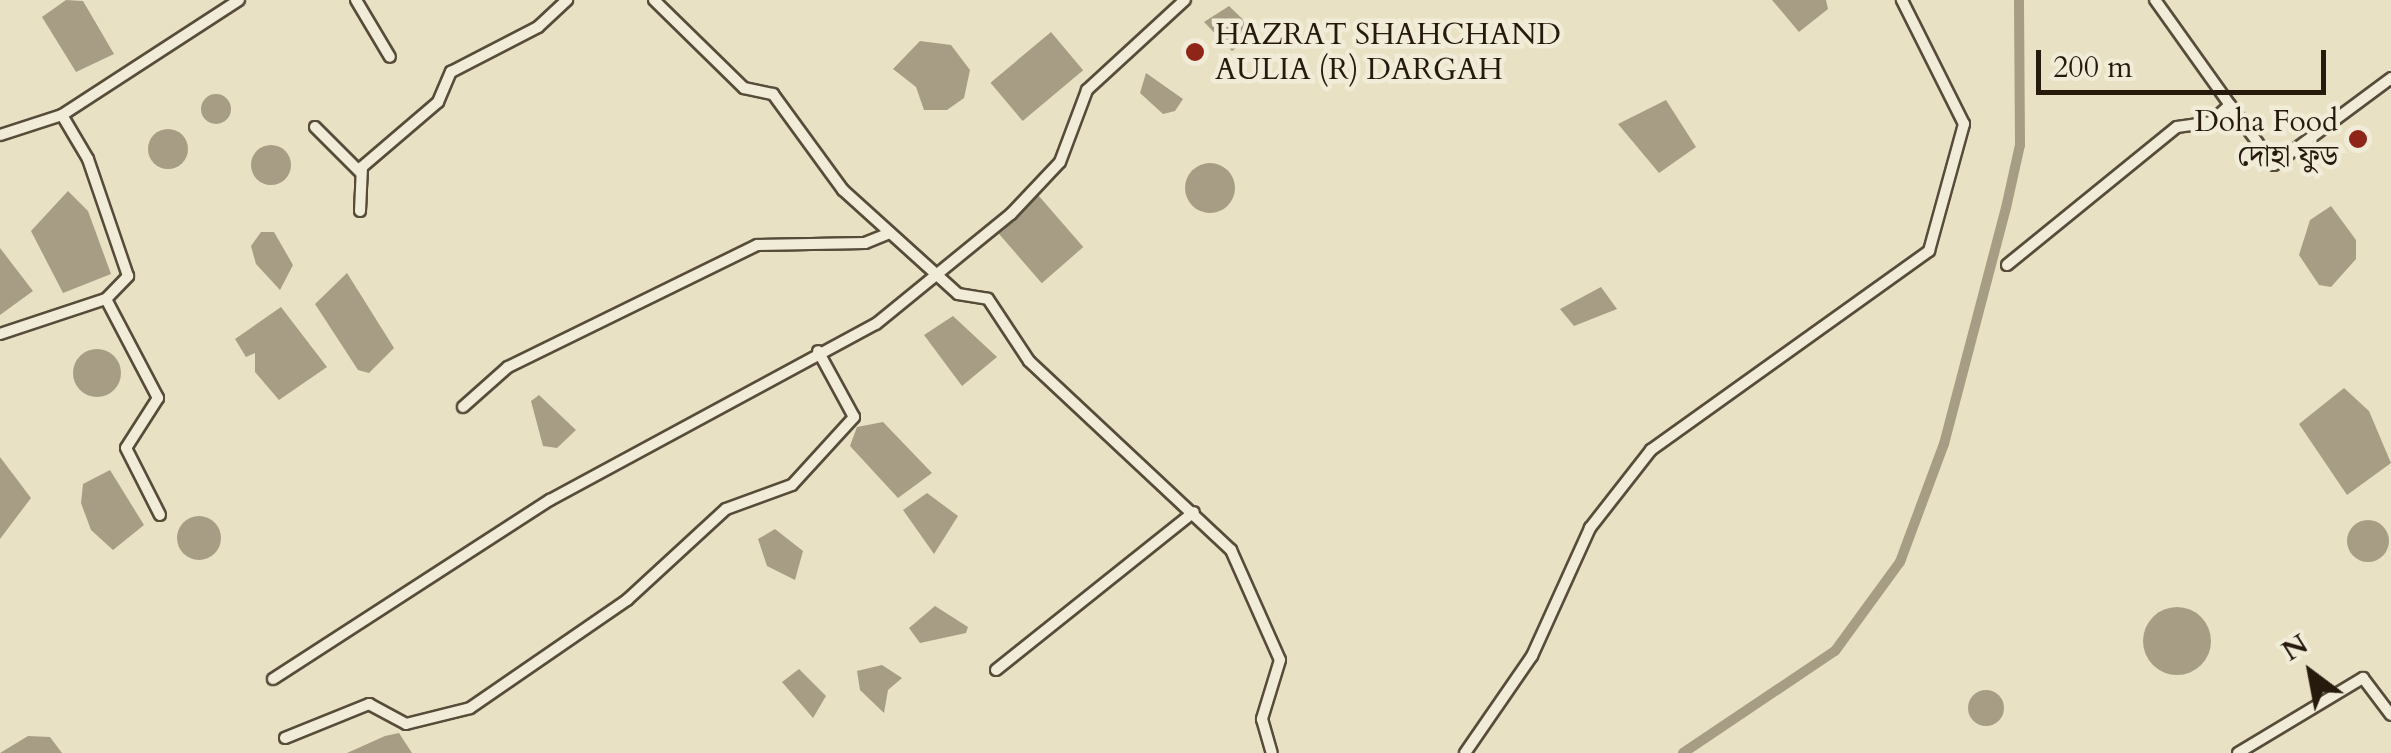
<!DOCTYPE html>
<html>
<head>
<meta charset="utf-8">
<style>
  body { margin:0 }
  #map { position:relative; width:2391px; height:753px; overflow:hidden; background:#e9e1c3; font-family:Cardo,"Noto Serif Bengali",serif }
  div>[style] { position:absolute }
  [style*='--x'] { left:calc(var(--x)*1px); top:calc(var(--y)*1px); width:calc(var(--w)*1px); rotate:calc(var(--a)*1deg) }
  .water>* { inset:0; background:#a79d85; transform-origin:0 0 }
  .round { border-radius:50% }
  .canal>* { height:10px; margin:-5px; padding:0 5px; transform-origin:5px; border-radius:5px; background:#a79d85 }
  .roads { filter:drop-shadow(2px 0 #574c3a) drop-shadow(-2px 0 #574c3a) drop-shadow(0 2px #574c3a) drop-shadow(0 -2px #574c3a) }
  .street>* { height:10px; margin:-5px; padding:0 5px; transform-origin:5px; border-radius:5px; background:#f1ecd8 }
  .dots>* { width:28px; height:28px; translate:-50% -50%; box-sizing:border-box; border:5px solid #f1ecd8; border-radius:50% }
  span { translate:-50% -50%; white-space:nowrap; text-align:center; line-height:1.15; -webkit-text-stroke:9px #f1ecd8; paint-order:stroke }
  .poi-label { font-size:30px; color:#261a0d }
  .left { translate:0 -50%; text-align:left }
  .right { translate:-100% -50%; text-align:right }
  .north { position:absolute; left:2261px; top:623px; width:100px; height:100px; -webkit-text-stroke:8px #f1ecd8; paint-order:stroke; rotate:328deg; font-size:28px; font-weight:700; line-height:40px; text-align:center; color:#261a0d }
  .north::after { content:''; display:block; margin:auto; width:35px; height:45px; background:#261a0d; clip-path:polygon(50% 0,100% 100%,50% 72%,0 100%) }
  .scale { position:absolute; left:2036px; top:50px; width:290px; height:45px; box-sizing:border-box; border:5px solid #261a0d; border-top:0; padding-left:12px; font-size:30px; line-height:35px; white-space:nowrap; color:#261a0d; -webkit-text-stroke:8px #f1ecd8; paint-order:stroke }
</style>
</head>
<body>
<div id="map">
  <div class="water">
    <i style="clip-path:polygon(66px 0,83px 1px,114px 54px,76px 72px,42px 17px)"></i>
    <i style="clip-path:polygon(1772px 0,1826px 0,1828px 9px,1799px 32px)"></i>
    <i style="clip-path:polygon(1229px 6px,1257px 33px,1232px 51px,1204px 22px)"></i>
    <i style="left:1051px;top:32px;width:50px;height:79px;rotate:50deg"></i>
    <i style="clip-path:polygon(920px 41px,951px 45px,970px 70px,964px 98px,947px 110px,924px 110px,916px 87px,893px 69px)"></i>
    <i style="clip-path:polygon(1146px 73px,1183px 99px,1175px 111px,1163px 114px,1140px 93px)"></i>
    <i class="round" style="left:201px;top:94px;width:30px;height:30px"></i>
    <i style="clip-path:polygon(1666px 100px,1696px 147px,1659px 173px,1618px 124px)"></i>
    <i class="round" style="left:148px;top:129px;width:40px;height:40px"></i>
    <i class="round" style="left:251px;top:145px;width:40px;height:40px"></i>
    <i class="round" style="left:1185px;top:163px;width:50px;height:50px"></i>
    <i style="clip-path:polygon(68px 191px,88px 211px,111px 274px,63px 293px,31px 231px)"></i>
    <i style="left:1038px;top:195px;width:69px;height:55px;rotate:49deg"></i>
    <i style="clip-path:polygon(2331px 206px,2356px 240px,2356px 259px,2331px 287px,2319px 285px,2299px 255px,2310px 220px)"></i>
    <i style="clip-path:polygon(261px 232px,274px 232px,293px 265px,280px 290px,256px 264px,251px 246px)"></i>
    <i style="clip-path:polygon(0 248px,33px 291px,0 315px)"></i>
    <i style="clip-path:polygon(347px 273px,394px 348px,369px 373px,358px 370px,315px 304px)"></i>
    <i style="clip-path:polygon(1601px 287px,1617px 309px,1574px 326px,1560px 309px)"></i>
    <i style="clip-path:polygon(281px 307px,327px 367px,279px 400px,255px 372px,255px 353px,246px 357px,235px 339px)"></i>
    <i style="clip-path:polygon(953px 316px,997px 357px,962px 386px,924px 335px)"></i>
    <i class="round" style="left:73px;top:349px;width:48px;height:48px"></i>
    <i style="clip-path:polygon(2344px 388px,2369px 411px,2391px 463px,2347px 495px,2299px 424px)"></i>
    <i style="clip-path:polygon(539px 395px,576px 430px,557px 448px,543px 446px,531px 401px)"></i>
    <i style="clip-path:polygon(883px 422px,932px 473px,898px 498px,850px 446px,857px 427px)"></i>
    <i style="clip-path:polygon(0 457px,31px 498px,0 539px)"></i>
    <i style="clip-path:polygon(110px 470px,144px 525px,113px 550px,91px 530px,81px 503px,83px 484px)"></i>
    <i style="clip-path:polygon(927px 493px,958px 516px,934px 554px,903px 510px)"></i>
    <i class="round" style="left:177px;top:516px;width:44px;height:44px"></i>
    <i class="round" style="left:2347px;top:520px;width:42px;height:42px"></i>
    <i style="clip-path:polygon(775px 529px,803px 551px,795px 580px,767px 566px,758px 539px)"></i>
    <i style="clip-path:polygon(935px 606px,968px 627px,966px 633px,920px 643px,909px 628px)"></i>
    <i class="round" style="left:2143px;top:607px;width:68px;height:68px"></i>
    <i style="clip-path:polygon(882px 665px,902px 678px,888px 690px,884px 713px,860px 690px,857px 671px)"></i>
    <i style="clip-path:polygon(799px 669px,826px 696px,813px 718px,782px 682px)"></i>
    <i class="round" style="left:1968px;top:690px;width:36px;height:36px"></i>
    <i style="clip-path:polygon(399px 733px,412px 753px,347px 753px,385px 736px)"></i>
    <i style="clip-path:polygon(28px 736px,50px 737px,62px 753px,0 753px)"></i>
  </div>
  <div class="canal">
    <i style="--x:1683;--y:753;--w:183;--a:-33.9"></i>
    <i style="--x:1835;--y:651;--w:110;--a:-53.9"></i>
    <i style="--x:1900;--y:562;--w:126;--a:-69.6"></i>
    <i style="--x:1944;--y:444;--w:244;--a:-75.3"></i>
    <i style="--x:2006;--y:208;--w:65;--a:-77.5"></i>
    <i style="--x:2020;--y:145;--w:145;--a:-90.4"></i>
  </div>
  <div class="roads">
    <div class="street">
      <i style="--x:356;--y:0;--w:66;--a:59.2"></i>
      <i style="--x:654;--y:0;--w:126;--a:44.4"></i>
      <i style="--x:744;--y:88;--w:30;--a:12"></i>
      <i style="--x:773;--y:94;--w:119;--a:53.9"></i>
      <i style="--x:843;--y:190;--w:155;--a:42.1"></i>
      <i style="--x:958;--y:294;--w:30;--a:9"></i>
      <i style="--x:988;--y:299;--w:74;--a:56.5"></i>
      <i style="--x:1029;--y:361;--w:277;--a:43.1"></i>
      <i style="--x:1231;--y:550;--w:120;--a:66"></i>
      <i style="--x:1280;--y:660;--w:62;--a:107"></i>
      <i style="--x:1262;--y:719;--w:35;--a:74"></i>
      <i style="--x:2230;--y:105;--w:74;--a:53.7"></i>
      <i style="--x:2274;--y:165;--w:146;--a:-36.6"></i>
      <i style="--x:315;--y:127;--w:64;--a:45"></i>
      <i style="--x:0;--y:135;--w:65;--a:-17.9"></i>
      <i style="--x:360;--y:211;--w:44;--a:-87.4"></i>
      <i style="--x:362;--y:167;--w:100;--a:-40.5"></i>
      <i style="--x:438;--y:102;--w:33;--a:-67"></i>
      <i style="--x:451;--y:72;--w:98;--a:-27.3"></i>
      <i style="--x:538;--y:27;--w:40;--a:-43"></i>
      <i style="--x:2007;--y:265;--w:219;--a:-39.1"></i>
      <i style="--x:2177;--y:127;--w:34;--a:-8"></i>
      <i style="--x:2211;--y:122;--w:25;--a:-42"></i>
      <i style="--x:2230;--y:105;--w:129;--a:-125.5"></i>
      <i style="--x:106;--y:299;--w:112;--a:62.3"></i>
      <i style="--x:158;--y:398;--w:59;--a:122.6"></i>
      <i style="--x:126;--y:448;--w:75;--a:63.1"></i>
      <i style="--x:0;--y:334;--w:112;--a:-18.3"></i>
      <i style="--x:106;--y:299;--w:32;--a:-46"></i>
      <i style="--x:128;--y:276;--w:124;--a:-108.9"></i>
      <i style="--x:88;--y:159;--w:51;--a:-120.6"></i>
      <i style="--x:62;--y:115;--w:211;--a:-33"></i>
      <i style="--x:463;--y:407;--w:60;--a:-41.6"></i>
      <i style="--x:508;--y:367;--w:277;--a:-26.1"></i>
      <i style="--x:757;--y:245;--w:108;--a:-1.1"></i>
      <i style="--x:865;--y:243;--w:27;--a:-22"></i>
      <i style="--x:996;--y:670;--w:253;--a:-38.6"></i>
      <i style="--x:273;--y:679;--w:330;--a:-32.9"></i>
      <i style="--x:550;--y:500;--w:370;--a:-28.4"></i>
      <i style="--x:876;--y:324;--w:174;--a:-39.2"></i>
      <i style="--x:1011;--y:214;--w:71;--a:-46.7"></i>
      <i style="--x:1060;--y:162;--w:77;--a:-69.4"></i>
      <i style="--x:1087;--y:90;--w:133;--a:-42.6"></i>
      <i style="--x:285;--y:738;--w:91;--a:-22"></i>
      <i style="--x:369;--y:704;--w:42;--a:28.4"></i>
      <i style="--x:406;--y:724;--w:66;--a:-14"></i>
      <i style="--x:470;--y:708;--w:191;--a:-34.5"></i>
      <i style="--x:627;--y:600;--w:134;--a:-42.6"></i>
      <i style="--x:726;--y:509;--w:70;--a:-20"></i>
      <i style="--x:792;--y:485;--w:92;--a:-47.6"></i>
      <i style="--x:854;--y:417;--w:75;--a:-118.6"></i>
      <i style="--x:1465;--y:753;--w:118;--a:-55.4"></i>
      <i style="--x:1532;--y:656;--w:141;--a:-65.6"></i>
      <i style="--x:1590;--y:528;--w:99;--a:-52"></i>
      <i style="--x:1651;--y:450;--w:342;--a:-35.6"></i>
      <i style="--x:1929;--y:251;--w:132;--a:-74.6"></i>
      <i style="--x:1964;--y:124;--w:139;--a:-116.6"></i>
      <i style="--x:2238;--y:753;--w:146;--a:-31"></i>
      <i style="--x:2363;--y:678;--w:46;--a:52.9"></i>
    </div>
  </div>
  <div class="dots">
    <i style="left:1195px;top:52px;background:#8f2418"></i>
    <i style="left:2358px;top:139px;background:#8f2418"></i>
  </div>
  <div class="poi-label">
    <span class="left" style="left:1215px;top:52px">HAZRAT SHAHCHAND<br>AULIA (R) DARGAH</span>
    <span class="right" style="left:2338px;top:139px">Doha Food<br>দোহা ফুড</span>
  </div>
  <div class="north">N</div>
  <div class="scale">200 m</div>
</div>
</body>
</html>
